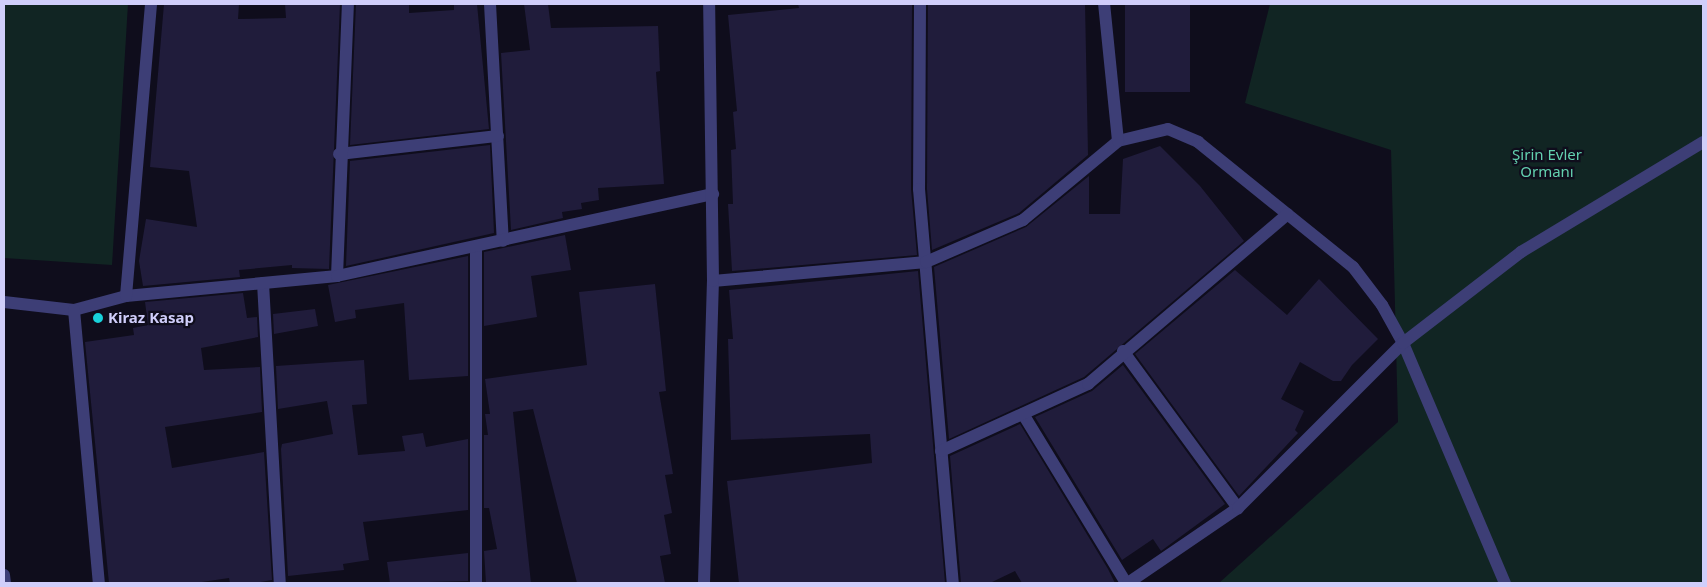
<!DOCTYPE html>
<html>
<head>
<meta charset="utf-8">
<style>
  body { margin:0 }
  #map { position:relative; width:1707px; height:587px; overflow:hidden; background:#0f0d1c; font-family:"Noto Sans",sans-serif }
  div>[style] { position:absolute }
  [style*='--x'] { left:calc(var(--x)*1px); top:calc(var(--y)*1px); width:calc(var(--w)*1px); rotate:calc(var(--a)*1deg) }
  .green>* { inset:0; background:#112523 }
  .building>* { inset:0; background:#201c3b; transform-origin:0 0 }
  .minor>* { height:12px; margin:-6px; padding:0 6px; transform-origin:6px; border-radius:6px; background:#3d3e76 }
  .tertiary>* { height:12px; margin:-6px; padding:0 6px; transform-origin:6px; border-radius:6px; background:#3d3e76 }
  .dots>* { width:14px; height:14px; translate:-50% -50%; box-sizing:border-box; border:2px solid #0f0d1c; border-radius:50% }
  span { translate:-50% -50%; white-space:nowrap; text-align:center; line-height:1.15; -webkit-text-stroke:4.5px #0f0d1c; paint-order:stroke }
  .park-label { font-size:15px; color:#63d0af }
  .poi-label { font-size:15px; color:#d0cefa; font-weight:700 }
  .left { translate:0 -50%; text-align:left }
  .frame { position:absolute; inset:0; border:5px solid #d0cefa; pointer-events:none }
</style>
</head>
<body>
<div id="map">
  <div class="green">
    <i style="clip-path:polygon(4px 4px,128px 4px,112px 265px,4px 258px)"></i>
    <i style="clip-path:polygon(1270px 4px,1703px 4px,1703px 583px,1219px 583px,1398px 422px,1391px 150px,1245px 103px)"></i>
  </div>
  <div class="building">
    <i style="clip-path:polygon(164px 4px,239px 4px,238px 19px,286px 18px,285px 4px,340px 4px,329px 269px,292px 268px,292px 265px,239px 270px,240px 277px,143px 286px,139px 261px,146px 219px,197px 227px,189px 171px,150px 167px)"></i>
    <i style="clip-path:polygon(356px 4px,409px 4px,409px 13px,454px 10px,454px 4px,477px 4px,489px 129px,350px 145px)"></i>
    <i style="clip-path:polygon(524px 4px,548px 4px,551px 28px,658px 26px,660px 71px,656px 72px,664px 184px,598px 188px,599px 200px,581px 203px,582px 209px,562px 212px,563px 218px,511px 230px,501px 53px,530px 50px)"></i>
    <i style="clip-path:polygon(798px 4px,912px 4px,911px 189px,917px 255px,732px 271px,728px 204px,733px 204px,731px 150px,736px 149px,733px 112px,737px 111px,728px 15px,799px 8px)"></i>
    <i style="clip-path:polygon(928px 4px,1085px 4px,1088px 155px,1019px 213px,932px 250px,927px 189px)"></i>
    <i style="left:1125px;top:4px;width:65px;height:88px"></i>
    <i style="clip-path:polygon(490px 145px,494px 233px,346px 266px,350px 161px)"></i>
    <i style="clip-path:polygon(1160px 146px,1200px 186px,1244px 241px,1084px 377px,949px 439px,934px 267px,1026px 227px,1089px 176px,1089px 214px,1120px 214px,1123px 159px)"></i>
    <i style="clip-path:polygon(565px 235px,571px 270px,531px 276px,537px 317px,484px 326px,484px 252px)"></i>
    <i style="clip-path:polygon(468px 256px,468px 376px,409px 380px,404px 303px,355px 310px,356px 318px,335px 322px,328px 285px)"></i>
    <i style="clip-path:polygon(1235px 270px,1287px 315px,1319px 279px,1378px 339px,1352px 365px,1341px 381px,1333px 381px,1300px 362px,1281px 399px,1304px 411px,1295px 430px,1298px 433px,1239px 496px,1135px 354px)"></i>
    <i style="clip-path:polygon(918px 271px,945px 583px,739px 583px,727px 481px,872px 463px,870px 434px,731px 440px,728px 339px,733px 339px,729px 290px)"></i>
    <i style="clip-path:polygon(655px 284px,666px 391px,659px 392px,673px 474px,665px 475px,672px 513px,664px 515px,671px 554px,660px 556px,665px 583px,577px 583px,533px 409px,513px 412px,531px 583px,486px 583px,484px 551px,497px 549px,489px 508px,484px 508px,484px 435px,488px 435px,485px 414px,490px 414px,485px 379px,587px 365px,579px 292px)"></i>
    <i style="clip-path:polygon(243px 293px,247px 318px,257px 317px,258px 337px,201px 348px,204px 370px,260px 367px,262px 412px,165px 427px,172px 468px,264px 452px,272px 580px,255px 583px,230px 583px,229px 578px,195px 583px,109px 583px,85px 342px,134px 335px,133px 328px,148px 325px,145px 302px)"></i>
    <i style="clip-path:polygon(315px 309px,318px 326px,274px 334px,273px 314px)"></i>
    <i style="clip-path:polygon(364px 360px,367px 404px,352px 405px,358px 455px,405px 451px,402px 436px,423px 433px,426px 447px,468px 439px,468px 510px,363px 522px,369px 560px,343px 564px,344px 570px,288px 576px,281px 449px,282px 444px,333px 434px,327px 401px,278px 409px,276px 366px)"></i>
    <i style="clip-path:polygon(1123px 365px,1225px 504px,1161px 551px,1153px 539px,1122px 560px,1035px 417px,1092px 391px)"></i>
    <i style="clip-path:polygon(1020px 424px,1108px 569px,1115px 583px,1022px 583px,1015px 571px,990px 583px,961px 583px,950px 456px)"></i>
    <i style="clip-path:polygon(468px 553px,468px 581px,390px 583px,387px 562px)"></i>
  </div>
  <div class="minor">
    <i style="--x:490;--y:4;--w:237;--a:86.9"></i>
    <i style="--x:920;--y:4;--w:185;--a:90.3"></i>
    <i style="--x:919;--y:189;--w:395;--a:85.1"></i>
    <i style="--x:1118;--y:141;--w:51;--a:-13.5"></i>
    <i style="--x:1168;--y:129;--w:33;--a:23"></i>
    <i style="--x:1198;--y:142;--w:199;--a:38.9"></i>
    <i style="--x:1353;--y:267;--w:48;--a:52.7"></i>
    <i style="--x:1382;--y:305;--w:43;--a:61.1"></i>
    <i style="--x:1403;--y:343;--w:261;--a:67"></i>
    <i style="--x:339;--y:154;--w:160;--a:-6.5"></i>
    <i style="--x:476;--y:247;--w:336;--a:90"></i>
    <i style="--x:337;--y:276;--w:272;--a:-87.7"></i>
    <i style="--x:713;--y:281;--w:214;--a:-5.1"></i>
    <i style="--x:926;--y:262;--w:106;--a:-23.4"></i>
    <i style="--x:1023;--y:220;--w:124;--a:-39.7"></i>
    <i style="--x:1118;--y:141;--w:138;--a:-95.8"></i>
    <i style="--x:263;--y:283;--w:300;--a:86.8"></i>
    <i style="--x:126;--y:296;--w:212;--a:-5.4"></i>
    <i style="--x:337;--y:276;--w:385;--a:-12.3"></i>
    <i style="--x:4;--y:302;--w:70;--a:6.5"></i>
    <i style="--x:74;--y:310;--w:54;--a:-15.1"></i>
    <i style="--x:126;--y:296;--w:293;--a:-85.1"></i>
    <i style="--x:74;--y:310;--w:274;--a:84.8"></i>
    <i style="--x:1123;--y:351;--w:195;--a:53.8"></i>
    <i style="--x:1023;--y:414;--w:198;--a:58.6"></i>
    <i style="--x:941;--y:451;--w:162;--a:-24.5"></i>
    <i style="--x:1088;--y:384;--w:262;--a:-40.4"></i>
    <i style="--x:4;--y:575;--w:8;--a:83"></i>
    <i style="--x:1128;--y:583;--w:133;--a:-34.3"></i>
    <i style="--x:1238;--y:508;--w:233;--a:-45"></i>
    <i style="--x:1403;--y:343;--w:149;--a:-37.6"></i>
    <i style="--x:1521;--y:252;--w:213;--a:-31.1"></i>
  </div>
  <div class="tertiary">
    <i style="--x:704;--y:583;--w:302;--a:-88.3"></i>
    <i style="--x:713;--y:281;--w:277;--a:-90.8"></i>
  </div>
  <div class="dots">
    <i style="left:98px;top:318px;background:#18d2db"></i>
  </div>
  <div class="park-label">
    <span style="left:1547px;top:163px">Şirin Evler<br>Ormanı</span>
  </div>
  <div class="poi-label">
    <span class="left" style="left:108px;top:318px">Kiraz Kasap</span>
  </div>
  <div class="frame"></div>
</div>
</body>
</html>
